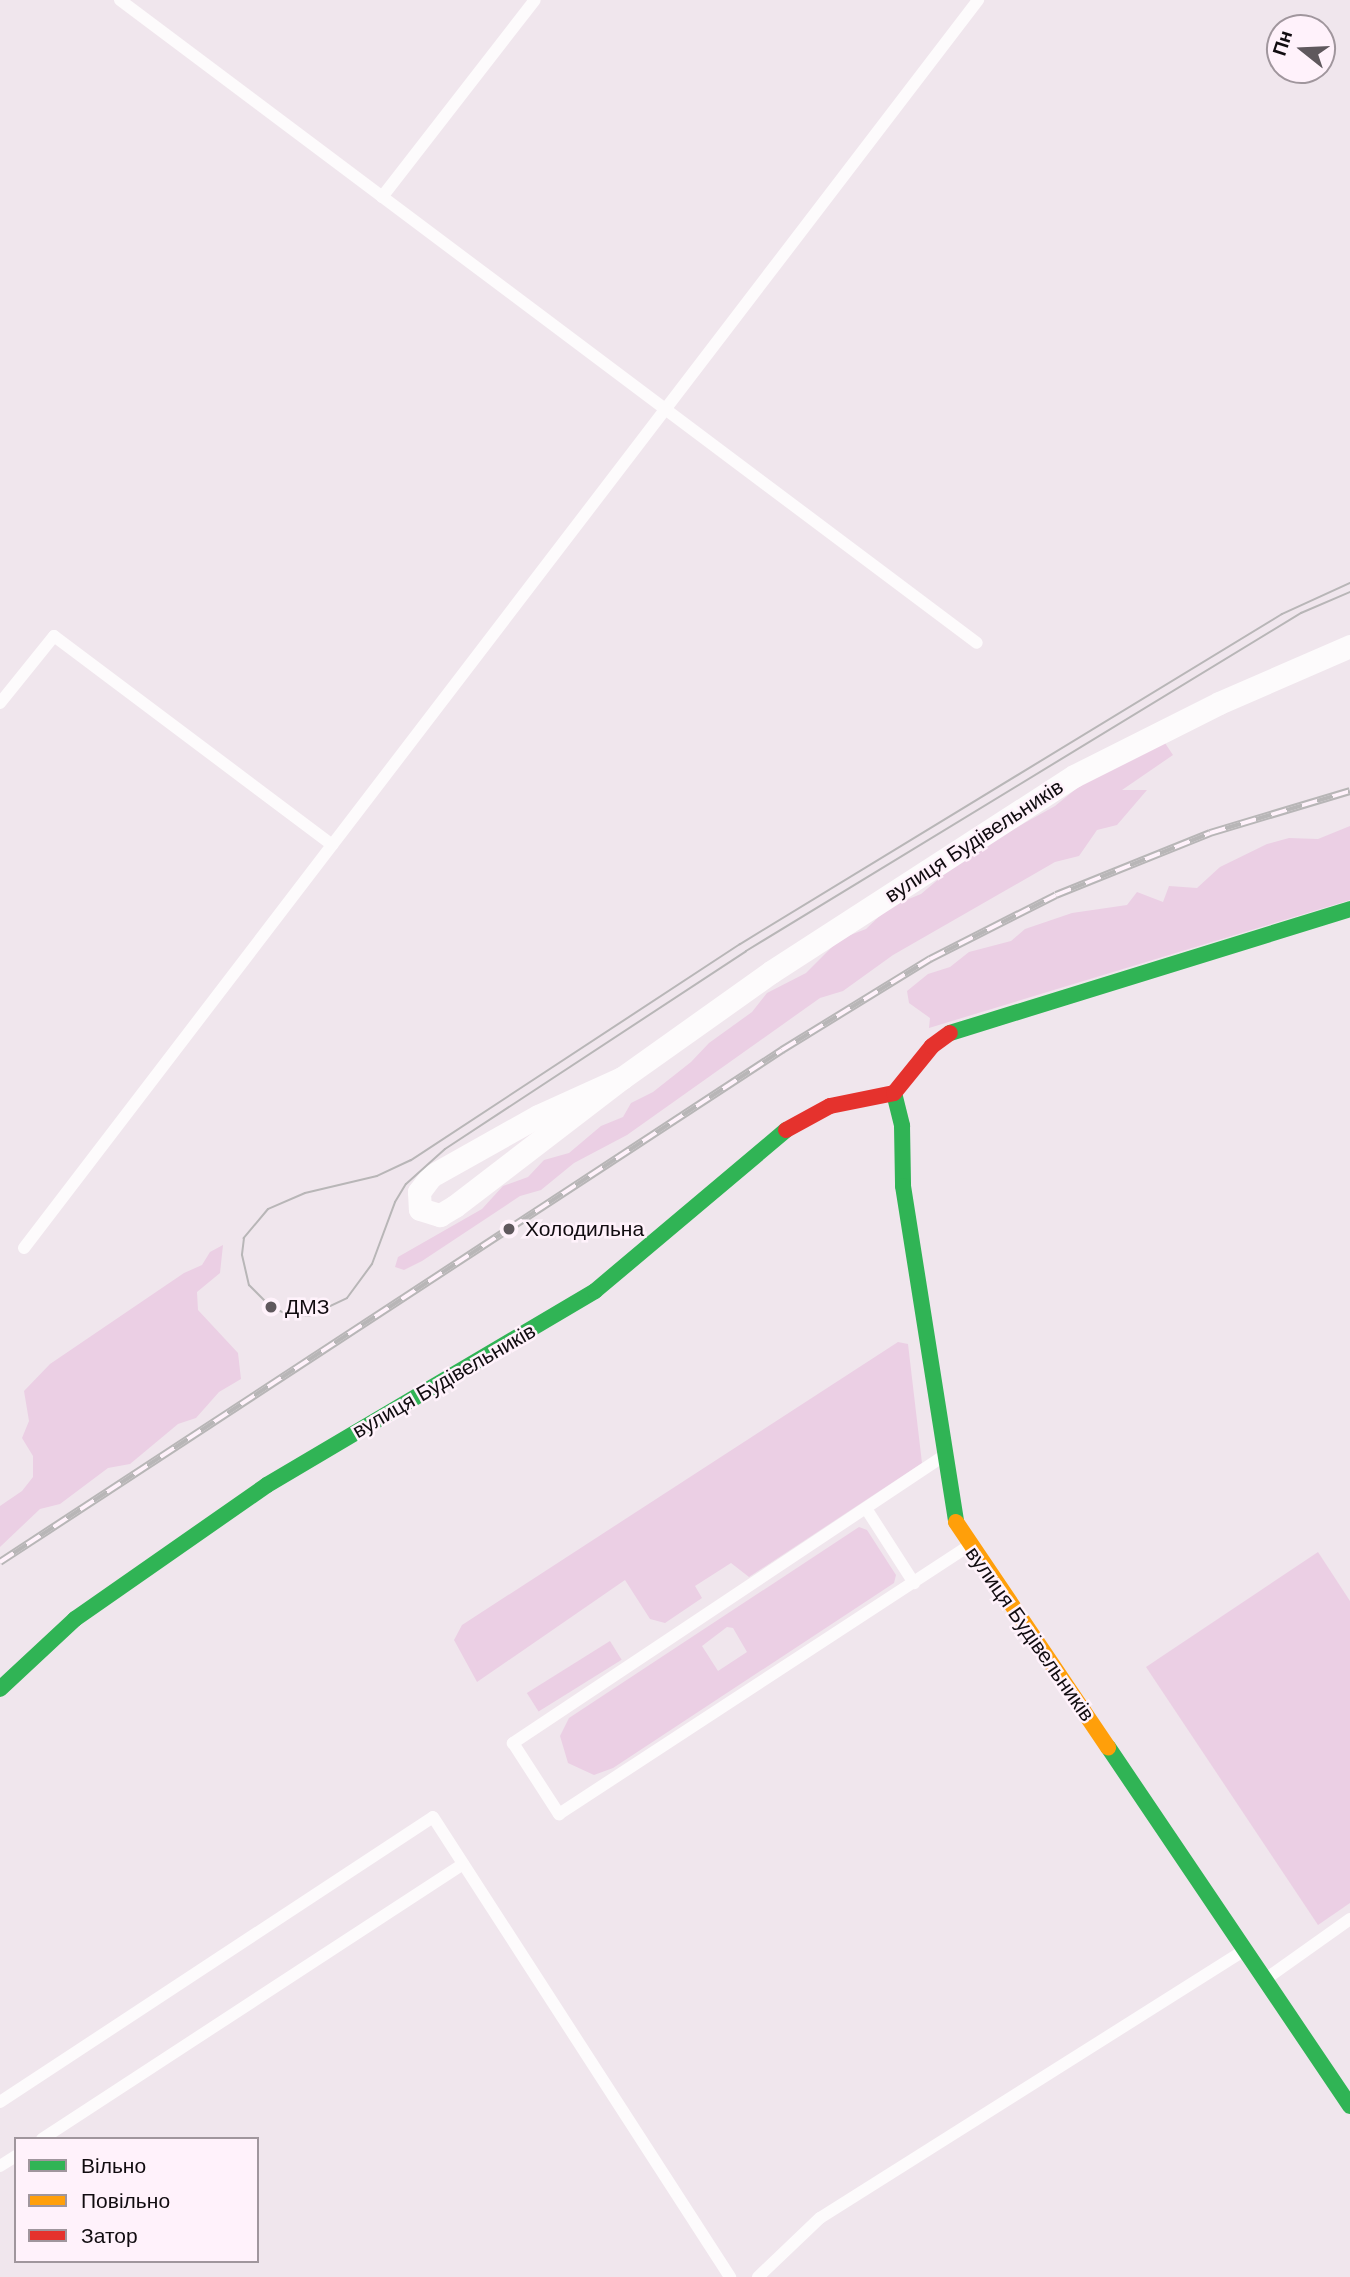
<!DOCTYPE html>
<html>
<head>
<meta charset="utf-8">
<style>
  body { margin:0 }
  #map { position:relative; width:1350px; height:2277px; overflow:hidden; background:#f0e6ed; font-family:Arial,sans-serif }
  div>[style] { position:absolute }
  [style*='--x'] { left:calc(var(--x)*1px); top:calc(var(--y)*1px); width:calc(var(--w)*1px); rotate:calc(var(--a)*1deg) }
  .green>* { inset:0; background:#ebcfe4; transform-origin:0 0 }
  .lane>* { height:12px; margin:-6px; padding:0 6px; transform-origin:6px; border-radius:6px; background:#fdfbfc }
  .street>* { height:23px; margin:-11.5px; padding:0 11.5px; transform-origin:11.5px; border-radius:11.5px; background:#fdfbfc }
  .fast>* { height:16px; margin:-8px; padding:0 8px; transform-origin:8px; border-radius:8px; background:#30b455 }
  .slow>* { height:16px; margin:-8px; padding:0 8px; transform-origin:8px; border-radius:8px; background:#ff9f0a }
  .jam>* { height:16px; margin:-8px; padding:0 8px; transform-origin:8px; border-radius:8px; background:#e5322d }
  .tram>* { height:2px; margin:-1px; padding:0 1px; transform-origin:1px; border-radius:1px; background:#b8b6b7 }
  .rail>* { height:8px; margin-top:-4px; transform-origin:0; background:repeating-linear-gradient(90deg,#fff2fb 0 16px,#b8b6b7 0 32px); box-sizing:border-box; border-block:2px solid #b8b6b7 }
  .dots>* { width:19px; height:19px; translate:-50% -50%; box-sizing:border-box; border:4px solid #fff2fb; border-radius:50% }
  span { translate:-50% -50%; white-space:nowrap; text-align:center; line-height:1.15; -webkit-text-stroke:5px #fff2fb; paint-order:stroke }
  .street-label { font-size:21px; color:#110c10 }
  .poi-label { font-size:21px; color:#110c10 }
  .left { translate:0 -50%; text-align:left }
  .legend { position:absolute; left:14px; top:2137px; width:245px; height:126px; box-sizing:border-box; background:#fff2fb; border:2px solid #a0969d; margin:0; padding:9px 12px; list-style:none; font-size:21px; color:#110c10 }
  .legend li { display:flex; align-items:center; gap:14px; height:35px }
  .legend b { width:35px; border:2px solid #a0969d }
  .north { position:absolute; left:1266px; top:14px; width:70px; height:70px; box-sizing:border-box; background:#fff2fb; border:2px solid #a0969d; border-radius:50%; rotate:288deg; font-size:19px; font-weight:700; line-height:28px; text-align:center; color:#110c10 }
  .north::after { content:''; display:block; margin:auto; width:24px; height:32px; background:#5f585d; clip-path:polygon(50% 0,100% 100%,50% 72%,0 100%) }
</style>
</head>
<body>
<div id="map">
  <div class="green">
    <i style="clip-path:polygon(1165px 743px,1173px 755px,1122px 790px,1147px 790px,1117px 825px,1097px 830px,1079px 856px,1055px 862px,893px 955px,843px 991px,820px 998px,627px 1135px,574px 1163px,541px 1190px,520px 1196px,422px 1261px,404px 1270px,395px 1267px,398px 1257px,482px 1209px,503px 1186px,528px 1177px,544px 1160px,569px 1153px,601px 1126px,623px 1117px,631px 1103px,653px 1092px,691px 1062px,709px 1043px,752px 1012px,767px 993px,806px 973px,840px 939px,866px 929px,889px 907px,921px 894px,967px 855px,1055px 806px,1082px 784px)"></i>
    <i style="clip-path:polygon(1350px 826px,1350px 900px,929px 1028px,930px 1018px,909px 1003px,907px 991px,928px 974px,950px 967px,969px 952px,1011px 941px,1025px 929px,1072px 913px,1127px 905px,1137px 892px,1163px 902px,1169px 886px,1197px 888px,1220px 867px,1267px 844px,1289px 838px,1318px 839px)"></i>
    <i style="clip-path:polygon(223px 1245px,220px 1273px,197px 1292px,198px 1310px,238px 1353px,241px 1379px,219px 1392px,196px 1418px,178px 1424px,130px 1464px,108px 1468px,60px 1504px,40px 1509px,0 1547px,0 1506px,22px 1491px,33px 1477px,33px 1456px,22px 1438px,29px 1421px,24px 1391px,50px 1364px,184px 1273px,202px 1265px,210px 1252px)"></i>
    <i style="clip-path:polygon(898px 1342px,908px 1344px,922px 1463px,749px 1577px,731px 1563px,695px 1586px,702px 1598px,665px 1623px,650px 1619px,625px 1580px,477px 1682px,454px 1640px,462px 1625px)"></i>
    <i style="clip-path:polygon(evenodd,859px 1527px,867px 1530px,896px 1575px,894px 1583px,613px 1768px,594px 1775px,568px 1763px,560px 1736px,569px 1718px,859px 1527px,727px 1627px,733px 1628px,747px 1652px,718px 1671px,702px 1646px,727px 1627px)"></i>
    <i style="clip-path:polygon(1318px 1552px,1350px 1601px,1350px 1903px,1318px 1925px,1146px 1667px)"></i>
    <i style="left:610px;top:1641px;width:22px;height:98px;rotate:58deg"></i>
  </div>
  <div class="lane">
    <i style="--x:120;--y:0;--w:1071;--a:36.88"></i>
    <i style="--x:382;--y:197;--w:249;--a:-52.2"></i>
    <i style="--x:0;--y:703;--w:86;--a:-51.1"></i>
    <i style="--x:54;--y:636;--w:348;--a:36.9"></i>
    <i style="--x:24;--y:1248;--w:1571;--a:-52.6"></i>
    <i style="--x:942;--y:1457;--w:516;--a:146.31"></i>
    <i style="--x:513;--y:1743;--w:85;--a:57.1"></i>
    <i style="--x:559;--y:1814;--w:490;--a:-33.2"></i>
    <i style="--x:867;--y:1510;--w:87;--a:57.2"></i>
    <i style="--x:1267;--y:1978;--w:102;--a:-35.4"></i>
    <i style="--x:0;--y:2102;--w:518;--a:-33.35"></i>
    <i style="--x:433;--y:1817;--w:548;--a:57.15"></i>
    <i style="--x:42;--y:2139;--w:503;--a:-33.15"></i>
    <i style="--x:0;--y:2166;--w:19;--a:-32"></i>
    <i style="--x:758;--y:2277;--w:86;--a:-43.6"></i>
    <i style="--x:820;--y:2218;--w:502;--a:-32.24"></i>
  </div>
  <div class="street">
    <i style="--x:622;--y:1078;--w:92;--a:155.7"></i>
    <i style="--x:538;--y:1116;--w:123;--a:150.7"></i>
    <i style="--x:431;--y:1176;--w:20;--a:127"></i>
    <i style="--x:419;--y:1192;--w:17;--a:87"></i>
    <i style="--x:420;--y:1209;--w:21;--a:17"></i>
    <i style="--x:440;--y:1215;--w:17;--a:-31"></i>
    <i style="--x:455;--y:1206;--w:210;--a:-37.5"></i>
    <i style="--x:622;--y:1078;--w:183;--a:-35.4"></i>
    <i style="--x:771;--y:972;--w:361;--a:-32.9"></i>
    <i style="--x:1074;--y:776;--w:162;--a:-26.7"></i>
    <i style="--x:1219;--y:703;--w:143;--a:-23.5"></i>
  </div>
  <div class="fast">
    <i style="--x:950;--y:1033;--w:419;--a:-17.2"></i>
    <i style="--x:894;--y:1093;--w:34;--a:76"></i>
    <i style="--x:902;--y:1126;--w:60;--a:89"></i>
    <i style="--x:903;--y:1186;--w:340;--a:81"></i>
    <i style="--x:0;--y:1689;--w:103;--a:-43"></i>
    <i style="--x:75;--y:1619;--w:234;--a:-34.9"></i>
    <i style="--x:267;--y:1485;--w:381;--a:-30.6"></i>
    <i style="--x:595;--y:1291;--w:250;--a:-40.1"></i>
    <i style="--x:1108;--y:1747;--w:433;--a:56"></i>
  </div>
  <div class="slow">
    <i style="--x:956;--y:1522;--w:272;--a:56"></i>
  </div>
  <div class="jam">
    <i style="--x:786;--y:1130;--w:50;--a:-28.6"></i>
    <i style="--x:830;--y:1106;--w:65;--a:-11.5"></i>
    <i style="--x:894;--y:1093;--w:60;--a:-51"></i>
    <i style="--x:932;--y:1046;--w:22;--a:-36"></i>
  </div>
  <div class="tram">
    <i style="--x:1350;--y:583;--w:75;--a:155.5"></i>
    <i style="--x:1282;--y:614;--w:635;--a:148.66"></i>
    <i style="--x:740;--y:944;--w:394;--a:146.7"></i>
    <i style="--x:411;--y:1160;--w:38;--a:155"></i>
    <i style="--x:377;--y:1176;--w:74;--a:166.7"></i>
    <i style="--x:305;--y:1193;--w:40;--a:156.6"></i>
    <i style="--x:268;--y:1209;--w:38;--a:130"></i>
    <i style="--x:244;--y:1238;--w:17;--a:97"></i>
    <i style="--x:242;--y:1255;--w:31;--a:77"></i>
    <i style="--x:249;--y:1285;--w:31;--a:45"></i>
    <i style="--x:271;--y:1307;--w:17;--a:24"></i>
    <i style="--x:287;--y:1314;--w:22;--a:5"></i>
    <i style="--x:309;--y:1316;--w:42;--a:-25.3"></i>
    <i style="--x:347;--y:1298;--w:42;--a:-53.7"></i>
    <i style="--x:372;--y:1264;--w:66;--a:-69.6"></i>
    <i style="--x:395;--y:1202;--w:21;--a:-59"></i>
    <i style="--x:406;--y:1184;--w:52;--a:-41.9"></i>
    <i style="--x:445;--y:1149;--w:360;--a:-33.3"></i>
    <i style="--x:746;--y:951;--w:650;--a:-31.34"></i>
    <i style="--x:1301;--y:613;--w:53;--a:-23.2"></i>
  </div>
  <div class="rail">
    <i style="--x:0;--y:1562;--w:935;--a:-33.21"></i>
    <i style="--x:782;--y:1050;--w:174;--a:-31.6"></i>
    <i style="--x:930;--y:959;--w:141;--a:-26.9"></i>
    <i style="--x:1056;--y:895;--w:166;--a:-21.9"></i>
    <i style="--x:1210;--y:833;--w:146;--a:-16.7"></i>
  </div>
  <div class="dots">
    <i style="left:509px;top:1229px;background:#5f585d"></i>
    <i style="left:271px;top:1307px;background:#5f585d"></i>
  </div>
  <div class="street-label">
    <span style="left:974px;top:841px;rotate:-33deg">вулиця Будівельників</span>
    <span style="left:444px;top:1381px;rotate:-30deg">вулиця Будівельників</span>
    <span style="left:1030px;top:1634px;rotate:55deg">вулиця Будівельників</span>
  </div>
  <div class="poi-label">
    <span class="left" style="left:525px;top:1229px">Холодильна</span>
    <span class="left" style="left:285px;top:1307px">ДМЗ</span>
  </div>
  <ul class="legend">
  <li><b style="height:9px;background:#30b455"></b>Вільно</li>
  <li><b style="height:9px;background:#ff9f0a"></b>Повільно</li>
  <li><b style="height:9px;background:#e5322d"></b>Затор</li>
  </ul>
  <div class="north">Пн</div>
</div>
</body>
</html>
